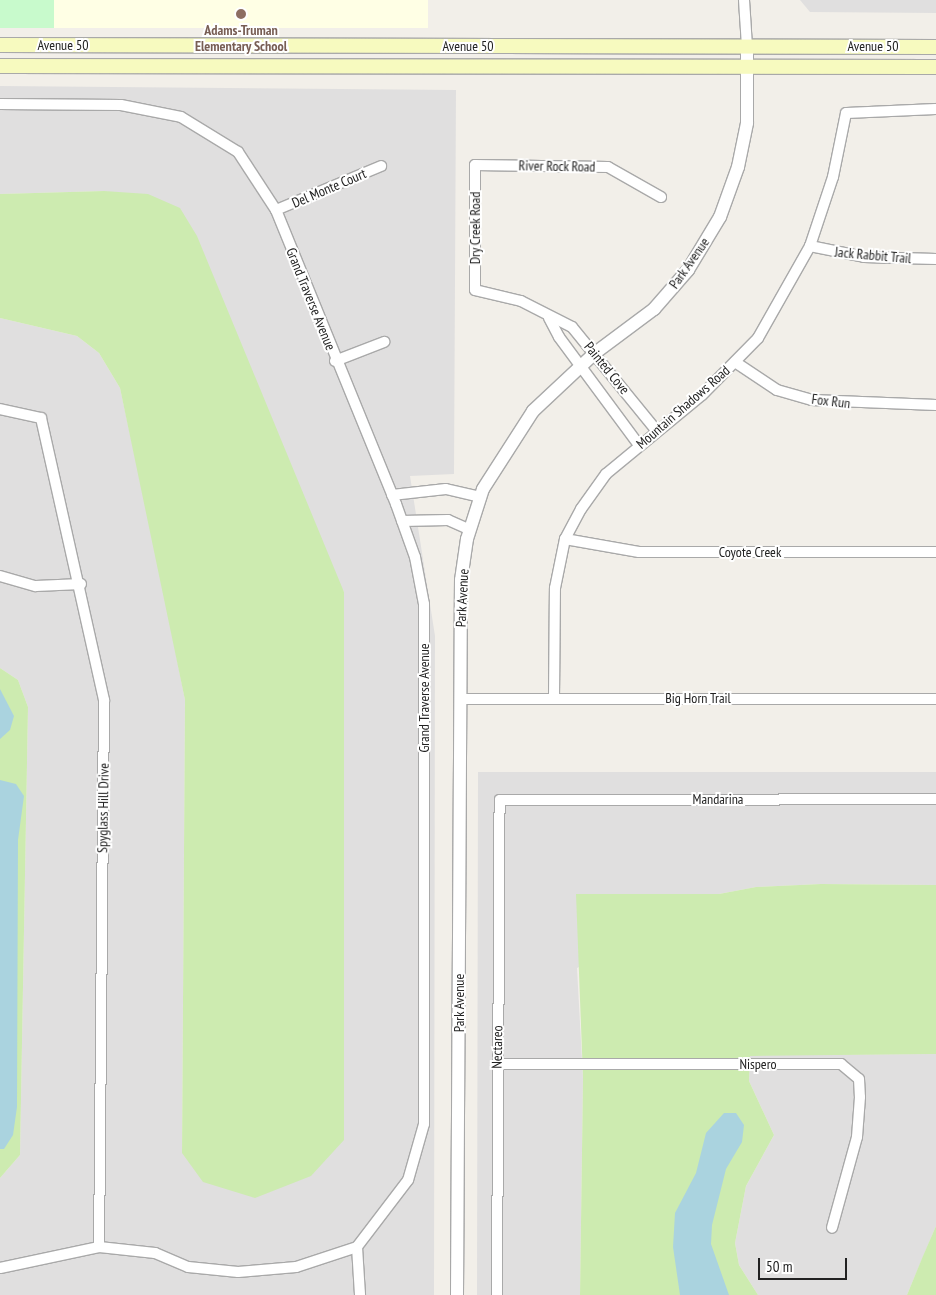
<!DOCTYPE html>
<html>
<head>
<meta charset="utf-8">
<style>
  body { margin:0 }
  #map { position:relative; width:936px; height:1295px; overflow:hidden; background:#f2efe9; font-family:"PT Sans Narrow",sans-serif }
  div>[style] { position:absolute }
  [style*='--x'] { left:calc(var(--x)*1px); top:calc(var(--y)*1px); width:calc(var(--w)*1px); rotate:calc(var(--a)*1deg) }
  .residential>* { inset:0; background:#e0dfdf }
  .education>* { inset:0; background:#ffffe5; transform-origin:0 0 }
  .grass>* { inset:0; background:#cdebb0 }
  .park>* { inset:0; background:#c8facc; transform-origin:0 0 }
  .water>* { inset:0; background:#aad3df }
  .roads { filter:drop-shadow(1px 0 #a9a9a9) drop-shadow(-1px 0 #a9a9a9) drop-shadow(0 1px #a9a9a9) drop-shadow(0 -1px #a9a9a9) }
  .minor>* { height:10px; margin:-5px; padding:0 5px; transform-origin:5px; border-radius:5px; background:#fff }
  .tertiary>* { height:12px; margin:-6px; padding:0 6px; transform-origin:6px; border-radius:6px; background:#fff }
  .secondary>* { height:14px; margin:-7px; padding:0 7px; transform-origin:7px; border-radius:7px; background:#f7fabf }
  .dots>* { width:14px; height:14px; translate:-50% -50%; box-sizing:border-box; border:2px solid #fff; border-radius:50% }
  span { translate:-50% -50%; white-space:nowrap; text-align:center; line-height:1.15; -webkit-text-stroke:4px #fff; paint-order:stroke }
  .education-label { font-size:14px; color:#785e54; font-weight:700 }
  .street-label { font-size:14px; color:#222 }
  .scale { position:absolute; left:758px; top:1258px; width:89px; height:22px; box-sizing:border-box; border:2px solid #222; border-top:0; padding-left:6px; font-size:15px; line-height:18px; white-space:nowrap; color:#222; -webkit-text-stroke:4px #fff; paint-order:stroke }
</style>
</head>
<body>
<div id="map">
  <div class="residential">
    <i style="clip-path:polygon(800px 0,936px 0,936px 13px,810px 12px)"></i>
    <i style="clip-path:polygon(0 86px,456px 90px,454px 474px,410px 476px,435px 636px,434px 1295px,0 1295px,0 1178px,20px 1155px,28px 707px,18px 680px,0 668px,0 318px,77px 336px,99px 353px,120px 388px,156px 553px,185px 700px,182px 1153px,344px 592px,104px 191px,0 194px)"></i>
    <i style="clip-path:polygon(478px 772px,936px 772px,936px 885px,821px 884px,756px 887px,719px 894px,577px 968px,583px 1078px,580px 1295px,477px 1295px)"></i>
    <i style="clip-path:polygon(936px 1054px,936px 1226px,907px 1295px,758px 1295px,739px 1265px,735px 1243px,746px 1186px,774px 1135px,749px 1081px,750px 1055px)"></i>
  </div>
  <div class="education">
    <i style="left:54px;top:0;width:374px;height:28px"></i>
  </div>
  <div class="grass">
    <i style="clip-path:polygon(104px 191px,148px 194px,180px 208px,197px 236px,344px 592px,344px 1140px,311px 1176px,255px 1198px,203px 1182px,182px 1153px,185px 700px,120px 388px,99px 353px,77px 336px,0 318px,0 194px)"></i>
    <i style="clip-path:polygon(0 668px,18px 680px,28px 707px,20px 1155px,0 1178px)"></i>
    <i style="clip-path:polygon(821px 884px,936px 885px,936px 1054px,750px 1056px,749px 1081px,774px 1135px,746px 1186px,735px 1243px,739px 1265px,758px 1295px,580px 1295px,583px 1078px,576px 894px,719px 894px,756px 887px)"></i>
    <i style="clip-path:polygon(936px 1226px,936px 1295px,907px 1295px,923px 1256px)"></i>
  </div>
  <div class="park">
    <i style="left:0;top:0;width:54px;height:28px"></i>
  </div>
  <div class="water">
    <i style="clip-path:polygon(0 689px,14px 716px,10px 730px,0 739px)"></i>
    <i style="clip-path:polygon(0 780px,16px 784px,24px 796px,18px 840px,17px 1107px,13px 1135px,4px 1149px,0 1149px)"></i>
    <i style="clip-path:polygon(724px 1113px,736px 1113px,744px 1125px,742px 1142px,726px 1169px,712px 1225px,711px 1244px,729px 1295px,680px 1295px,673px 1247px,675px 1213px,696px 1173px,706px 1133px)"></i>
  </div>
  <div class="roads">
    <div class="minor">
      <i style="--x:744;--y:0;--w:46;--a:86.3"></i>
      <i style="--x:0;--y:104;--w:121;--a:0.5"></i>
      <i style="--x:121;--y:105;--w:61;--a:11.3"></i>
      <i style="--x:181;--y:117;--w:67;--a:31.6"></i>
      <i style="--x:238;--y:152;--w:69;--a:56.8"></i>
      <i style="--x:276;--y:210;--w:318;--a:67.8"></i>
      <i style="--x:396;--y:504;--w:56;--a:70.3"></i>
      <i style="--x:415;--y:557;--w:48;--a:79.2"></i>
      <i style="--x:424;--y:604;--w:520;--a:90"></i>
      <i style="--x:424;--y:1124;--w:58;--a:105.9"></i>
      <i style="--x:408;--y:1180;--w:84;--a:127.3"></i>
      <i style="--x:357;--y:1247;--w:64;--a:161.8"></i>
      <i style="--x:296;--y:1267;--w:58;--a:175.1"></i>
      <i style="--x:238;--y:1272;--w:50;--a:-174.3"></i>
      <i style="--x:188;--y:1267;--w:36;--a:-157"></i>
      <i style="--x:155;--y:1253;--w:56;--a:-173.9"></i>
      <i style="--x:99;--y:1247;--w:101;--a:168"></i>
      <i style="--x:276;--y:210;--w:114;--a:-22.7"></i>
      <i style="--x:810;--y:246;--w:55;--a:11.5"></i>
      <i style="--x:864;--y:257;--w:72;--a:1.6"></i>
      <i style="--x:549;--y:318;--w:21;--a:62"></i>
      <i style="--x:559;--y:337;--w:134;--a:53.5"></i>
      <i style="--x:335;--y:361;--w:53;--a:-21.2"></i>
      <i style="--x:735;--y:362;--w:50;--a:33.7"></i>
      <i style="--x:777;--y:390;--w:36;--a:16"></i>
      <i style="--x:812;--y:400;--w:124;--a:2.3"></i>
      <i style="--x:0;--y:409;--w:42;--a:12.4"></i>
      <i style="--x:41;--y:418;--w:289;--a:77.4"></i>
      <i style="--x:104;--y:700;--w:547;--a:90.52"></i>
      <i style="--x:656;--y:430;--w:133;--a:-129.2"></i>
      <i style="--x:572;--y:327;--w:57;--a:-153"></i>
      <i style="--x:521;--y:301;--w:47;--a:-166.6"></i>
      <i style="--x:475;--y:290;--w:125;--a:-90"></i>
      <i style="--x:475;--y:165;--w:133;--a:0.9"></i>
      <i style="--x:608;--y:167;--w:61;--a:29.5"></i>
      <i style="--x:392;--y:495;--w:54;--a:-6.3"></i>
      <i style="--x:446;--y:489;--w:36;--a:13"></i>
      <i style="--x:402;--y:521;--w:46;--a:-1.2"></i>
      <i style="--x:448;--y:520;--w:24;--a:24"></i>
      <i style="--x:565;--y:539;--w:75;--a:10"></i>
      <i style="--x:639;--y:552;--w:297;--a:0"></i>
      <i style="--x:0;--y:576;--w:37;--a:16"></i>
      <i style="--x:36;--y:586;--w:45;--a:-2.5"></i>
      <i style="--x:554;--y:697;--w:109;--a:-89.5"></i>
      <i style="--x:555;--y:588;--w:50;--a:-78.5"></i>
      <i style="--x:565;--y:539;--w:34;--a:-62"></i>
      <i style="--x:581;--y:509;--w:43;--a:-54.5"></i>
      <i style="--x:606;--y:474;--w:124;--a:-39.5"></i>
      <i style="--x:702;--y:395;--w:80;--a:-45.5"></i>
      <i style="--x:758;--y:338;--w:106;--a:-60.5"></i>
      <i style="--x:810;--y:246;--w:73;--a:-71.6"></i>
      <i style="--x:833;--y:177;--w:65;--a:-78.5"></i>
      <i style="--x:846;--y:113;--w:90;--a:-2.5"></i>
      <i style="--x:460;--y:699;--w:476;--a:0"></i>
      <i style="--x:497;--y:1064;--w:344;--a:0"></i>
      <i style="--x:841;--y:1064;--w:23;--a:40"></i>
      <i style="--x:859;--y:1079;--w:18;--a:87"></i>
      <i style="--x:860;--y:1097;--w:40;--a:94.3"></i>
      <i style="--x:857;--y:1137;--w:94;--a:105.4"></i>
      <i style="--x:357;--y:1247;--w:48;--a:86.4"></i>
      <i style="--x:497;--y:1295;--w:495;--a:-89.7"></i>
      <i style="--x:500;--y:800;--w:436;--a:-0.1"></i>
    </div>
    <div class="tertiary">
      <i style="--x:457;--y:1295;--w:715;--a:-89.68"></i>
      <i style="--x:461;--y:580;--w:41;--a:-81.7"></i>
      <i style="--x:467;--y:539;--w:52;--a:-72.3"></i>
      <i style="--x:483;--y:489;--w:93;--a:-57.3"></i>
      <i style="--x:533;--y:411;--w:85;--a:-43.1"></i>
      <i style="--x:595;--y:353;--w:74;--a:-36.7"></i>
      <i style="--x:654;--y:309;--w:52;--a:-48.9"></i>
      <i style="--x:688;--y:270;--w:62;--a:-58.9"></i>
      <i style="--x:720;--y:217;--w:53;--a:-70.2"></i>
      <i style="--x:738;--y:167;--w:45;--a:-78.4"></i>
      <i style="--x:747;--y:123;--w:77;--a:-90"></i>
    </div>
    <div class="secondary">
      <i style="--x:0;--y:45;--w:936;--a:0.12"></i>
      <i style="--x:0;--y:66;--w:936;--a:0.06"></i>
    </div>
  </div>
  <div class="dots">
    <i style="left:241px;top:14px;background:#8d6e63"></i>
  </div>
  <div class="education-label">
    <span style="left:241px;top:38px">Adams-Truman<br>Elementary School</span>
  </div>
  <div class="street-label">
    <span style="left:63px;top:45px">Avenue 50</span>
    <span style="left:468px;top:46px">Avenue 50</span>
    <span style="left:873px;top:46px">Avenue 50</span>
    <span style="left:557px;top:166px;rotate:1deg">River Rock Road</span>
    <span style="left:329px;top:188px;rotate:-23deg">Del Monte Court</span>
    <span style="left:475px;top:228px;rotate:-90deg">Dry Creek Road</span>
    <span style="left:873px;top:255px;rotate:5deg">Jack Rabbit Trail</span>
    <span style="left:689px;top:263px;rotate:-55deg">Park Avenue</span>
    <span style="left:311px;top:299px;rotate:68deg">Grand Traverse Avenue</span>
    <span style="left:607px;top:368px;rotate:51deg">Painted Cove</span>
    <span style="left:831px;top:401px;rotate:7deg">Fox Run</span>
    <span style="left:683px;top:407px;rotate:-41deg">Mountain Shadows Road</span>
    <span style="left:750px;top:552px">Coyote Creek</span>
    <span style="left:462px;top:598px;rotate:-87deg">Park Avenue</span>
    <span style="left:424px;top:698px;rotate:-90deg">Grand Traverse Avenue</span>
    <span style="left:698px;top:698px">Big Horn Trail</span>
    <span style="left:718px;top:799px">Mandarina</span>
    <span style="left:103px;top:808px;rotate:-89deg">Spyglass Hill Drive</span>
    <span style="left:459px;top:1003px;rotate:-90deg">Park Avenue</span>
    <span style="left:497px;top:1047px;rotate:-89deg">Nectareo</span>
    <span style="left:758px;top:1064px">Nispero</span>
  </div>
  <div class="scale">50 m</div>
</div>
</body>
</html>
